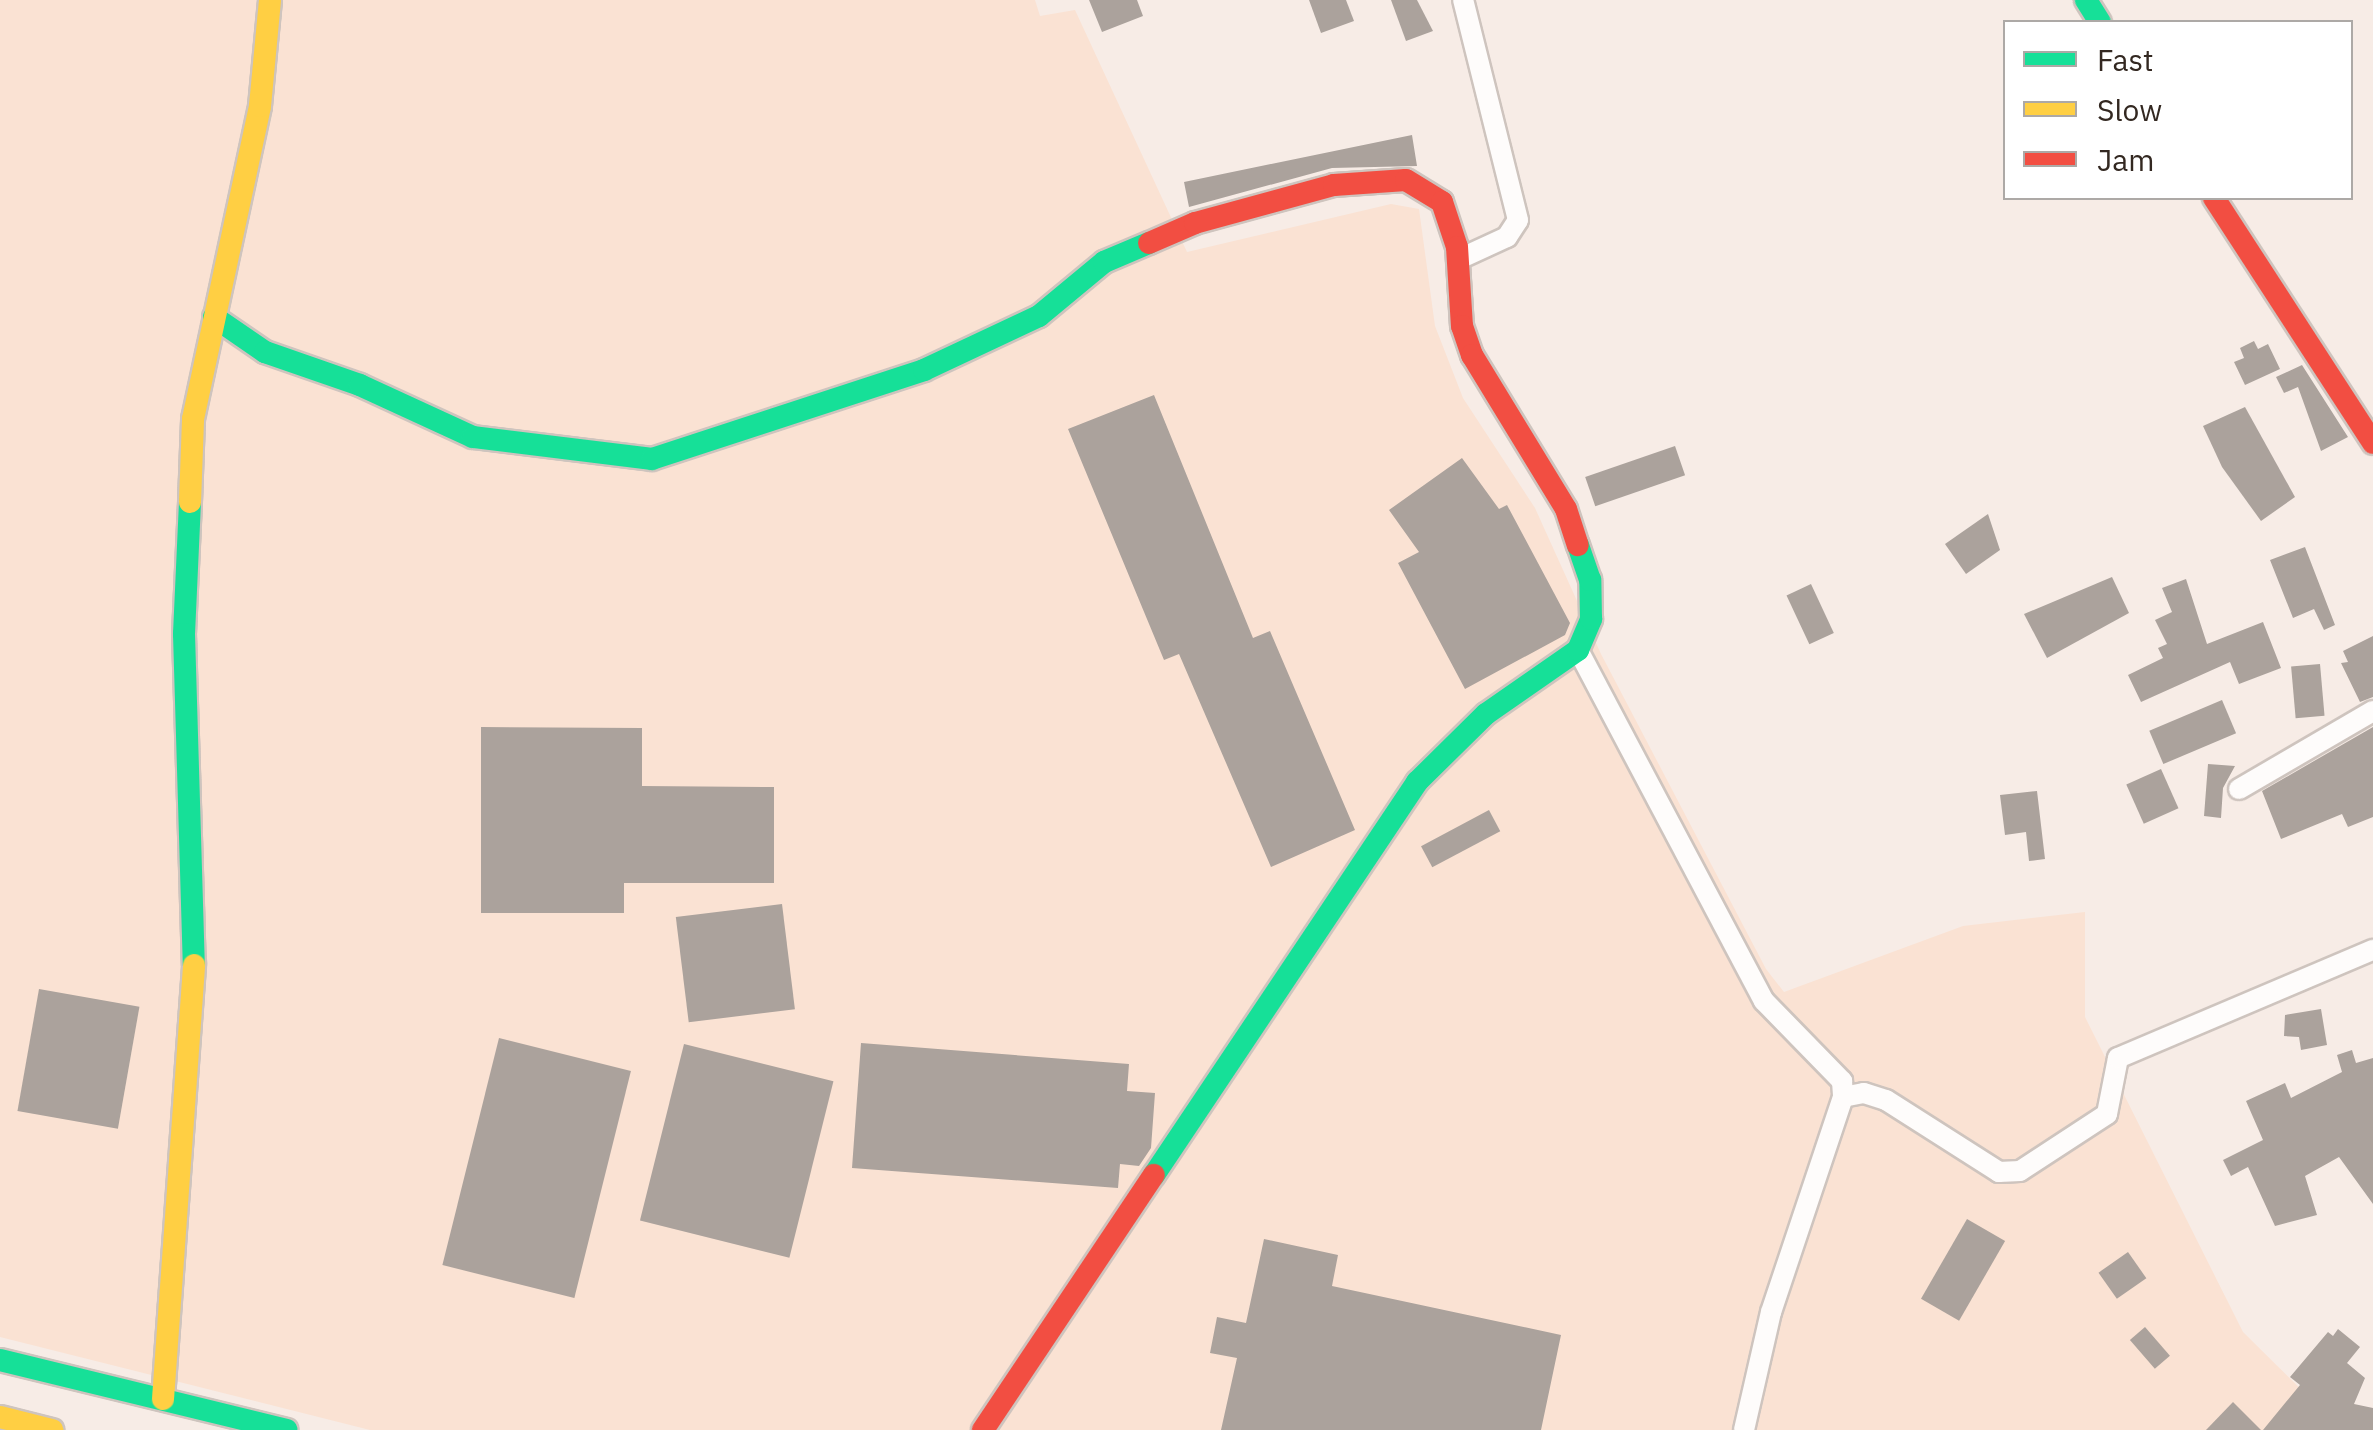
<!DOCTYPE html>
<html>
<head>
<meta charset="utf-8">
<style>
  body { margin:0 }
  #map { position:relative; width:2373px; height:1430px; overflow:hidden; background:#f7ece6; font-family:"IBM Plex Sans",sans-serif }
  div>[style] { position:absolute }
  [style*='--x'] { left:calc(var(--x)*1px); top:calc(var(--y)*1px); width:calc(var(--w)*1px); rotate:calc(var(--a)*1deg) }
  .built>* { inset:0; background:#fae2d3 }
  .building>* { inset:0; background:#aba29c; transform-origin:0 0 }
  .roads { filter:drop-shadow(2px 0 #cec4be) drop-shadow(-2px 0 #cec4be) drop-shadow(0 2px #cec4be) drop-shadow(0 -2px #cec4be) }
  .street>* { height:20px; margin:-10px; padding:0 10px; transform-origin:10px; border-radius:10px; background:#fefcfb }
  .fast>* { height:22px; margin:-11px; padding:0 11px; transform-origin:11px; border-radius:11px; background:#16e098 }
  .slow>* { height:22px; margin:-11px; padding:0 11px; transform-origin:11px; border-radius:11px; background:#ffcf43 }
  .jam>* { height:22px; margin:-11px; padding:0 11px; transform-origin:11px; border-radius:11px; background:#f24e42 }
  span { translate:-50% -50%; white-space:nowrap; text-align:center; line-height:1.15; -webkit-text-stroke:10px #fff; paint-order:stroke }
  .legend { position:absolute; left:2003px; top:20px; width:350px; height:180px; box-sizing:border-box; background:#fff; border:2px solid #ada9a6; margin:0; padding:12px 18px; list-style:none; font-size:30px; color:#332821 }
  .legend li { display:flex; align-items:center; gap:20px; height:50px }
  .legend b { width:50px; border:2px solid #ada9a6 }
</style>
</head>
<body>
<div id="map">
  <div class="built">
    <i style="clip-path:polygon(0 0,1035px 0,1040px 16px,1075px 10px,1187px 252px,1391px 204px,1419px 209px,1435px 326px,1463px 398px,1535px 508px,1601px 654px,1766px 969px,1784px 992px,1963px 926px,2085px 912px,2085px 1017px,2243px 1332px,2342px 1430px,370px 1430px,0 1337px)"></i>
  </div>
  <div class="building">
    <i style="clip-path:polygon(1089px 0,1137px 0,1143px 16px,1102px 32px)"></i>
    <i style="clip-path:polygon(1309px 0,1346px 0,1354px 21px,1321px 33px)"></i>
    <i style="clip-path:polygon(1391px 0,1417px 0,1433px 31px,1406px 41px)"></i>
    <i style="clip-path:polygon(1412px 135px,1417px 166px,1332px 168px,1189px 207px,1184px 182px)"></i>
    <i style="clip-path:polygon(2254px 341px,2258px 349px,2268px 344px,2280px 369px,2245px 385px,2234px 362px,2244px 358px,2240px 348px)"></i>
    <i style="clip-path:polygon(2302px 365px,2348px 437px,2321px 451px,2298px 387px,2284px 393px,2276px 377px)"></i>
    <i style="clip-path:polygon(1154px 395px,1253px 638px,1270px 631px,1355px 830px,1271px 867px,1179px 654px,1164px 660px,1068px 429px)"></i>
    <i style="clip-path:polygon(2245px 407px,2295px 497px,2261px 521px,2222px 467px,2203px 426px)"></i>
    <i style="left:1675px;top:446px;width:31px;height:95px;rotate:71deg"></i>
    <i style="clip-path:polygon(1462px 458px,1499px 509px,1507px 505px,1570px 623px,1565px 635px,1465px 689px,1398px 563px,1419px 552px,1389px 510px)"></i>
    <i style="clip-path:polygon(1988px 514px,2000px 550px,1966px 574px,1945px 544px)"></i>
    <i style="clip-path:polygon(2305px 547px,2335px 625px,2324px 630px,2314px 609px,2293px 618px,2270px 560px)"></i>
    <i style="clip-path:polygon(2112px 577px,2129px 613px,2047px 658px,2024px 614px)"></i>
    <i style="clip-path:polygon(2186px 579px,2207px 644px,2263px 622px,2281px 668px,2239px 684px,2230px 662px,2141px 702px,2128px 675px,2163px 658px,2158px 648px,2167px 644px,2155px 620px,2172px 612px,2162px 588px)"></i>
    <i style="left:1811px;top:584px;width:54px;height:27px;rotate:65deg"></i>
    <i style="clip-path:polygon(2373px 636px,2373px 697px,2360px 702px,2341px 663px,2348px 662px,2343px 651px)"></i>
    <i style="left:2320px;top:664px;width:52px;height:29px;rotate:85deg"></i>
    <i style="left:2222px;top:700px;width:36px;height:79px;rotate:67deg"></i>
    <i style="clip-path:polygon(481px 727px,642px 728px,642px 786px,774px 787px,774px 883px,624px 883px,624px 913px,481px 913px)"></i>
    <i style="clip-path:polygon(2373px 727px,2373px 817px,2348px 827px,2342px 814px,2281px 839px,2262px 791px)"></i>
    <i style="clip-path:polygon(2208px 764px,2235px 766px,2223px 788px,2221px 818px,2204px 816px)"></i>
    <i style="left:2161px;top:769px;width:43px;height:38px;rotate:66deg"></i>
    <i style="clip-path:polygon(2037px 791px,2045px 859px,2029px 861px,2026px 832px,2005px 835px,2000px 795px)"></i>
    <i style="left:1489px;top:810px;width:24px;height:77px;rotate:62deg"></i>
    <i style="left:782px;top:904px;width:106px;height:107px;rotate:83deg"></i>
    <i style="left:39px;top:989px;width:102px;height:124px;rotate:10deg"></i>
    <i style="clip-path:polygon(2321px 1009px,2327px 1045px,2301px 1050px,2299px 1037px,2284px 1036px,2285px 1015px)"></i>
    <i style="left:499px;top:1038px;width:136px;height:234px;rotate:14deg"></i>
    <i style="clip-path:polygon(861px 1043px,1129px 1064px,1127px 1091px,1155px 1093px,1151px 1148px,1139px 1166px,1120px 1164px,1118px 1188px,852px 1168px)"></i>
    <i style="left:684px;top:1044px;width:154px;height:182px;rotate:14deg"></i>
    <i style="clip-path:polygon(2352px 1050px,2356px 1063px,2373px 1058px,2373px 1204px,2339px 1157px,2305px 1176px,2317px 1215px,2275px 1226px,2248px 1167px,2231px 1176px,2223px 1160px,2263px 1140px,2246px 1101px,2285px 1083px,2291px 1098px,2342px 1072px,2337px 1055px)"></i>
    <i style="left:1967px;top:1219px;width:44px;height:92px;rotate:30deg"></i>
    <i style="clip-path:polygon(1264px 1239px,1338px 1255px,1332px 1286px,1561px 1335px,1541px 1430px,1221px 1430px,1237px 1358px,1210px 1353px,1217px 1317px,1246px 1323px)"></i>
    <i style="left:2128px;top:1252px;width:32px;height:36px;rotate:55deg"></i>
    <i style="left:2145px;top:1327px;width:38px;height:20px;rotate:49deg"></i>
    <i style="clip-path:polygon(2338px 1329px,2360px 1347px,2347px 1363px,2365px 1378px,2354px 1404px,2373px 1408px,2373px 1430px,2263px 1430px,2300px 1385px,2290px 1377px,2328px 1332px,2333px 1336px)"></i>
    <i style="clip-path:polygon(2233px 1402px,2261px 1430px,2206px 1430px)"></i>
  </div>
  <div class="roads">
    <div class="street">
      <i style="--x:1457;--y:260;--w:55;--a:-24.7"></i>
      <i style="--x:1507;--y:237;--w:20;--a:-57"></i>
      <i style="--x:1518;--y:220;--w:227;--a:-104"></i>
      <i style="--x:1578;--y:650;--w:397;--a:62.1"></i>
      <i style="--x:1764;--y:1001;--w:112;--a:45.7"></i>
      <i style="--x:1842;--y:1081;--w:16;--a:86"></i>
      <i style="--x:1843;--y:1097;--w:227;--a:108.5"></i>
      <i style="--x:1771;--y:1312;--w:121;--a:102.9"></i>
      <i style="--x:2239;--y:789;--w:155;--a:-30.2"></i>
      <i style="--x:1843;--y:1097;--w:21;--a:-11"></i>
      <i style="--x:1864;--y:1093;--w:23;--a:18"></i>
      <i style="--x:1886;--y:1100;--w:134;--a:32.5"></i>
      <i style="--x:1999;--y:1172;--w:21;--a:-3"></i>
      <i style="--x:2020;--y:1171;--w:104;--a:-33.2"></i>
      <i style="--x:2107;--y:1114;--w:57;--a:-78.9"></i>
      <i style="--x:2118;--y:1058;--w:277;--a:-23"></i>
    </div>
    <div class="fast">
      <i style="--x:2086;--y:0;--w:26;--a:58"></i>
      <i style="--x:214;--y:317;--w:62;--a:34.5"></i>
      <i style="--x:265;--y:352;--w:101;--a:19.2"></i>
      <i style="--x:360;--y:385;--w:124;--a:24.7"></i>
      <i style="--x:473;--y:437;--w:180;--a:7"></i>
      <i style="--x:652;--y:459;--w:286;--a:-18.1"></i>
      <i style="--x:924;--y:370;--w:127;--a:-25.2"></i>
      <i style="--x:1039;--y:316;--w:85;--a:-39.7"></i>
      <i style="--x:1104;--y:262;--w:49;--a:-22.9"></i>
      <i style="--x:190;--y:502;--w:132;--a:92.6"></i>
      <i style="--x:184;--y:634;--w:331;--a:88.3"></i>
      <i style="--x:1154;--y:1175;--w:473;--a:-56.2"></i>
      <i style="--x:1417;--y:782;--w:97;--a:-44.6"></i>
      <i style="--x:1486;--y:714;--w:112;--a:-34.8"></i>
      <i style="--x:1578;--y:650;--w:34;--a:-67"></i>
      <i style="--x:1591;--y:619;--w:39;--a:-91"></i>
      <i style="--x:1590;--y:580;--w:37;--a:-109"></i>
      <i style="--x:0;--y:1360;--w:295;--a:13.7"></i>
    </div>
    <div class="slow">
      <i style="--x:190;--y:502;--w:83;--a:-87.9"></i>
      <i style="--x:193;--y:419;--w:320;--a:-77.9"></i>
      <i style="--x:260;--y:106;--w:106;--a:-84.6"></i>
      <i style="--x:163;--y:1399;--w:435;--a:-85.9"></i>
      <i style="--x:0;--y:1417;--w:54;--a:14"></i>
    </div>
    <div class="jam">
      <i style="--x:2214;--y:198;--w:292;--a:57"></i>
      <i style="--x:1149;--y:243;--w:50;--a:-23.5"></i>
      <i style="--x:1195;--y:223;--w:144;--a:-15.3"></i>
      <i style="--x:1334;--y:185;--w:72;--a:-4"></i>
      <i style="--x:1406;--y:180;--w:42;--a:31.4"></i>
      <i style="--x:1442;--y:202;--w:47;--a:71.6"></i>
      <i style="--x:1457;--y:247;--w:79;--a:86.4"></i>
      <i style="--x:1462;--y:326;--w:31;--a:71"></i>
      <i style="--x:1472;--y:355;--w:180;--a:58.6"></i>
      <i style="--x:1566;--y:509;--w:38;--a:72"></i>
      <i style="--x:983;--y:1430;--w:307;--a:-56.2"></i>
    </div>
  </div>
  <ul class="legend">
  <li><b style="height:12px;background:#16e098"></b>Fast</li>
  <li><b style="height:12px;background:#ffcf43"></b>Slow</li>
  <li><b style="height:12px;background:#f24e42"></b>Jam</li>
  </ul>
</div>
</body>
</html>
